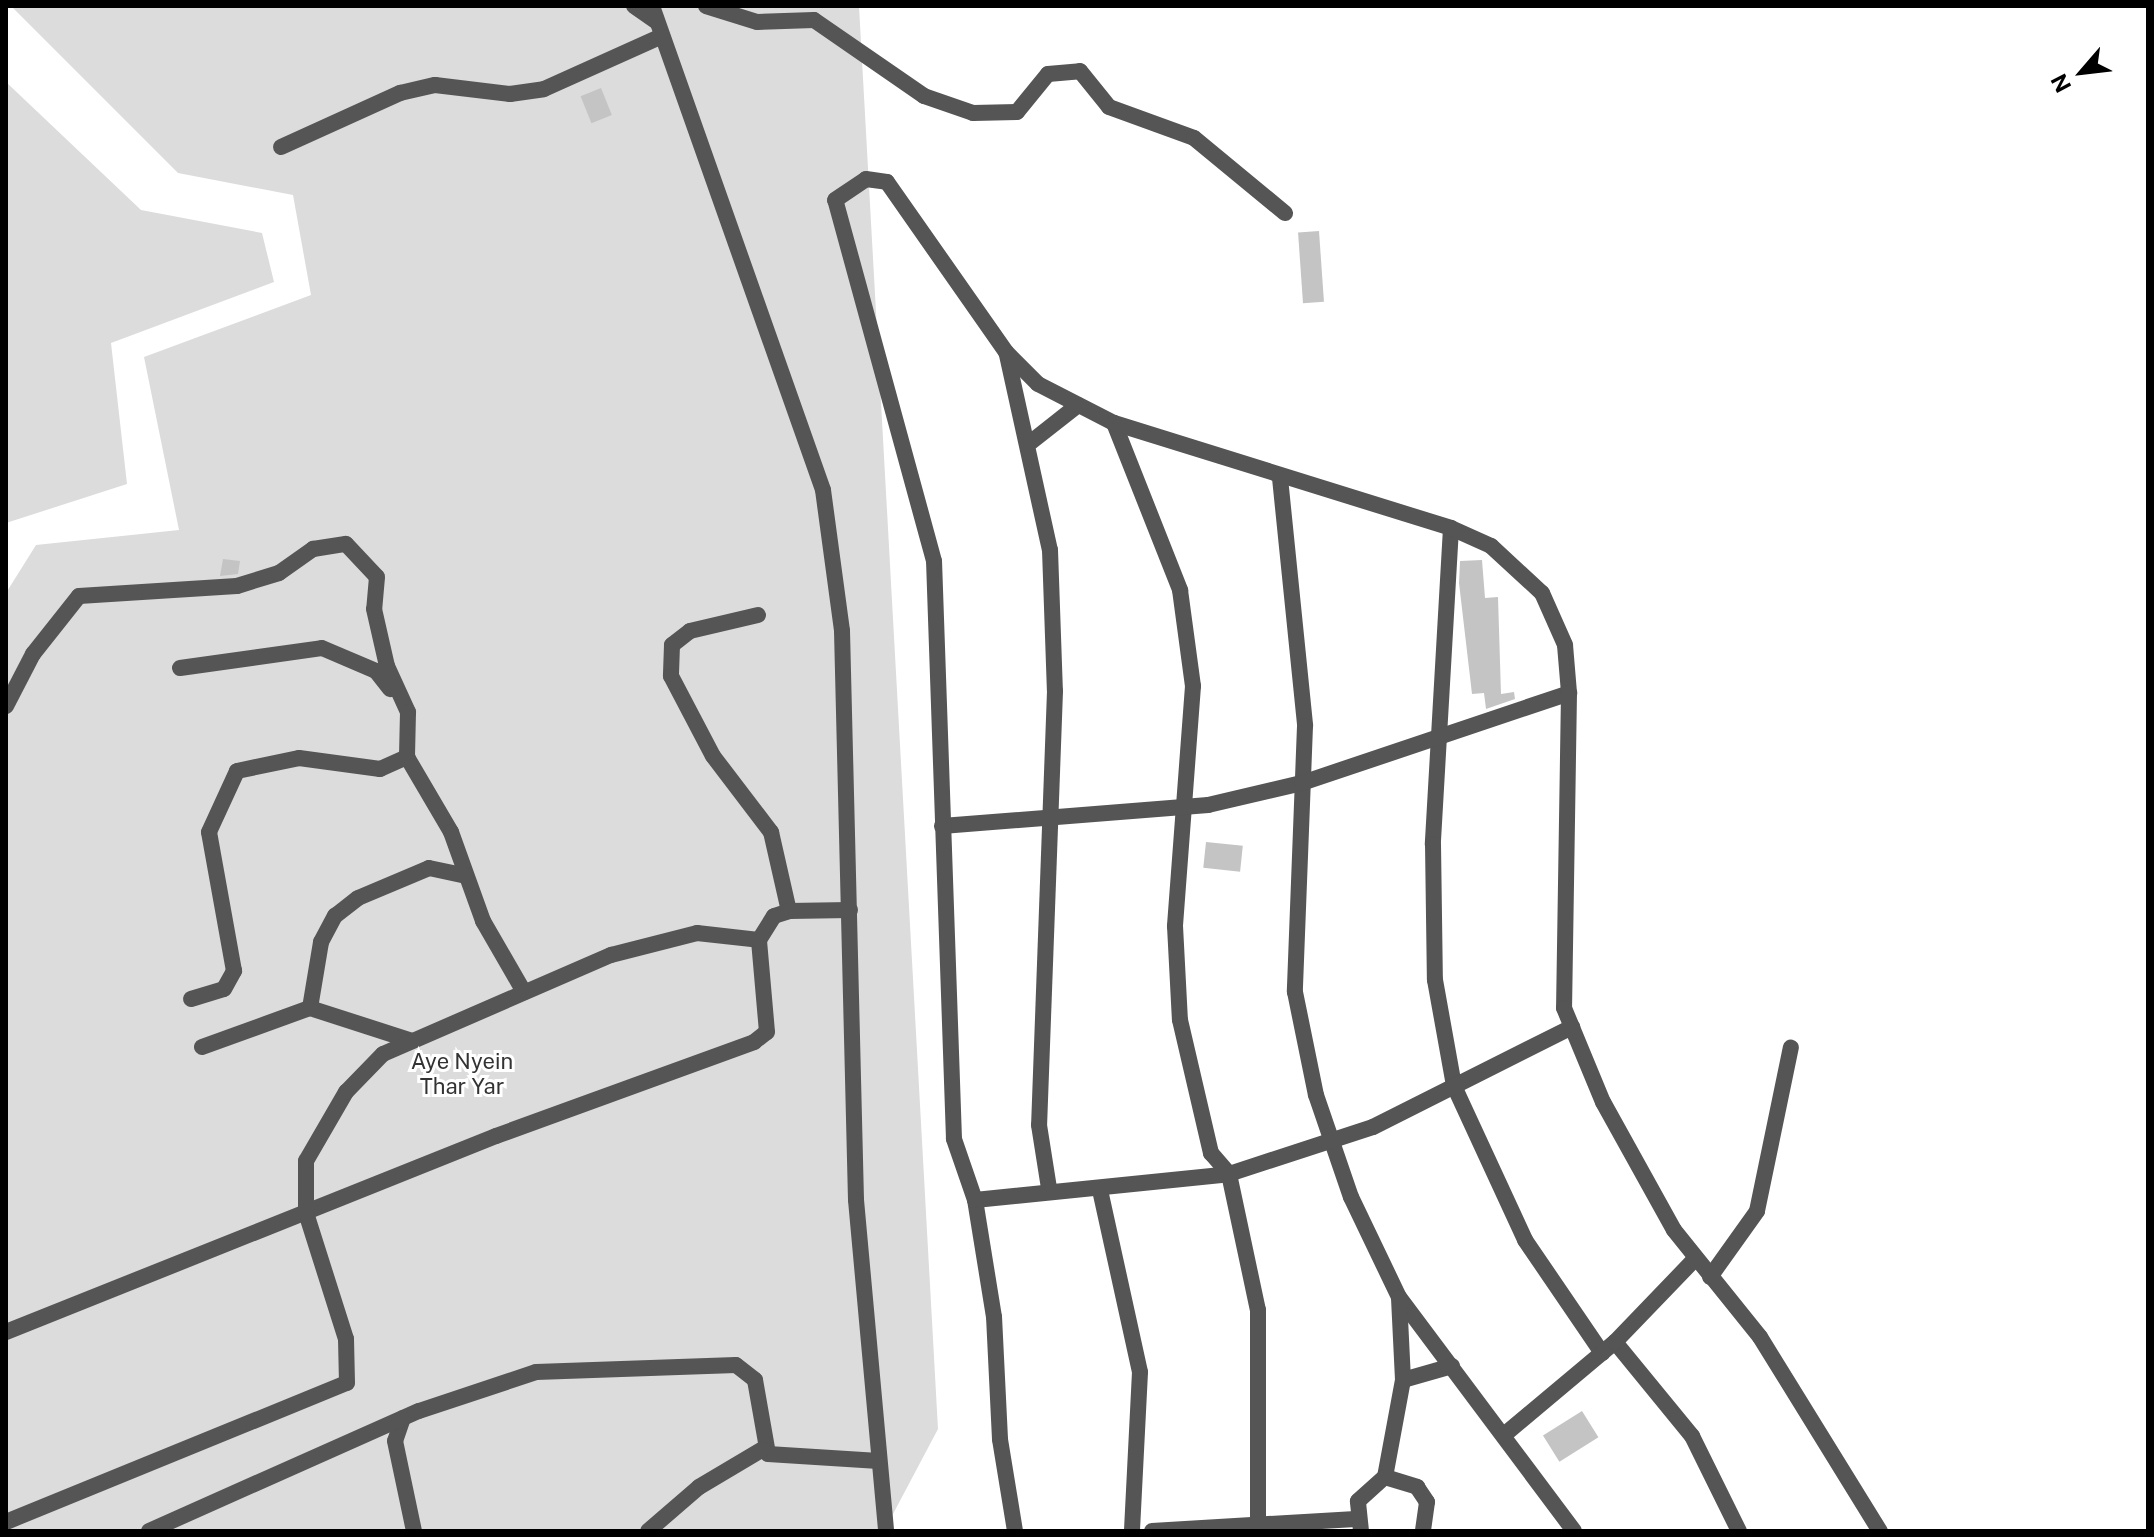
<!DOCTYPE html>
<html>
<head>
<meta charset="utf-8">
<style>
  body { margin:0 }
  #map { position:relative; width:2154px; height:1537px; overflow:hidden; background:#fff; font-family:"Public Sans",sans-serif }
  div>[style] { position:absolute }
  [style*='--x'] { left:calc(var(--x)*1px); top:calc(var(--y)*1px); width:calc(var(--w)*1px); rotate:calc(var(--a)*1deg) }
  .green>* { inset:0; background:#dcdcdc }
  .building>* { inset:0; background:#c4c4c4; transform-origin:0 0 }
  .street>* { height:16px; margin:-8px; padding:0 8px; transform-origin:8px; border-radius:8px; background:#555 }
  span { translate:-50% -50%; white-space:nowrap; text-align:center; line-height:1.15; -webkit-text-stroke:6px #fff; paint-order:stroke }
  .park-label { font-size:22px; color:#333 }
  .frame { position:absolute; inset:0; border:8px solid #000; pointer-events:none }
  .north { position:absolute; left:2042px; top:32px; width:80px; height:80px; -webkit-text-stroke:6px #fff; paint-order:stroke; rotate:242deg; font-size:22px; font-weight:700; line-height:32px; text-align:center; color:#000 }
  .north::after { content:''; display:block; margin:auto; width:28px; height:36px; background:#000; clip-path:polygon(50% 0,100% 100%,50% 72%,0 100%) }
</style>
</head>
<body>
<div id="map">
  <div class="green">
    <i style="clip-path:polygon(11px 6px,859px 6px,938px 1429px,884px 1531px,6px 1531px,6px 593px,36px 545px,179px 530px,144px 357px,311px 295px,293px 195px,178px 173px)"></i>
    <i style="clip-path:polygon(6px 82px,141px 210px,262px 233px,274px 282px,111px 343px,127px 484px,6px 523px)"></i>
  </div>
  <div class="building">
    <i style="left:601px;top:88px;width:29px;height:22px;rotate:68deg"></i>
    <i style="left:1319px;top:231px;width:71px;height:21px;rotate:86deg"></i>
    <i style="clip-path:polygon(223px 559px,240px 561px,238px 574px,220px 576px)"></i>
    <i style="clip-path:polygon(1482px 560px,1485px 598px,1498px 597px,1501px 694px,1514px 692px,1515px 699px,1486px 709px,1484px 693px,1472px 694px,1459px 583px,1460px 561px)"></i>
    <i style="left:1206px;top:842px;width:37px;height:26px;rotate:6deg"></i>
    <i style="left:1582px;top:1411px;width:31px;height:46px;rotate:58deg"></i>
  </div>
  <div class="street">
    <i style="--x:634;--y:6;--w:28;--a:35"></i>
    <i style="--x:652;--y:6;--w:513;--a:70.54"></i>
    <i style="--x:823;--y:490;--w:142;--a:82.3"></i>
    <i style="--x:842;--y:631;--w:569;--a:88.59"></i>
    <i style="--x:856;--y:1200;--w:332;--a:84.8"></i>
    <i style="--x:706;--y:6;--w:53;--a:17.4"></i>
    <i style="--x:757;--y:22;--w:57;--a:-2"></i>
    <i style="--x:814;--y:20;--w:134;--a:34.6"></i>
    <i style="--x:924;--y:96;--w:52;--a:19.1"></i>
    <i style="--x:973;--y:113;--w:44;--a:-1.3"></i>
    <i style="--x:1017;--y:112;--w:49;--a:-50.8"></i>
    <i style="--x:1048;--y:74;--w:32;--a:-5"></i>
    <i style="--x:1080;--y:71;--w:46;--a:51.1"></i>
    <i style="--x:1109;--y:107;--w:90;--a:20"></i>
    <i style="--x:1194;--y:138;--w:118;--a:39.5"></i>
    <i style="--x:281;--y:147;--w:131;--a:-24.4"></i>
    <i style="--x:400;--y:93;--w:36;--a:-13"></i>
    <i style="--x:435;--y:85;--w:76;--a:6.8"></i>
    <i style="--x:510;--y:94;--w:34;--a:-8"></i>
    <i style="--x:544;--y:89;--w:129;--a:-24.2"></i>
    <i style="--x:1007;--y:355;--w:200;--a:77.6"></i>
    <i style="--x:1050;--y:550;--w:141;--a:88"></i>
    <i style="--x:1055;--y:691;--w:434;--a:92.1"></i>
    <i style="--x:1039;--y:1125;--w:64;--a:81"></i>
    <i style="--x:1114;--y:423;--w:180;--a:68.4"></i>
    <i style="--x:1180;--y:590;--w:97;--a:82.3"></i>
    <i style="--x:1193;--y:686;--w:241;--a:94.3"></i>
    <i style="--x:1175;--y:926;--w:94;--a:87"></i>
    <i style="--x:1180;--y:1020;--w:137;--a:76.9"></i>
    <i style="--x:1211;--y:1153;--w:28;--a:49"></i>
    <i style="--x:1229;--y:1174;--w:139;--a:78"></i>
    <i style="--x:1258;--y:1310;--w:221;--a:90"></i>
    <i style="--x:1031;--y:442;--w:60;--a:-38.2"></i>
    <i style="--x:1280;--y:478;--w:249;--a:84.2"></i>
    <i style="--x:1305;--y:726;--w:266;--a:92.2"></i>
    <i style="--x:1295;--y:992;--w:105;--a:78.5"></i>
    <i style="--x:1316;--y:1095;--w:108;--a:71.1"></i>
    <i style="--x:1351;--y:1197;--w:111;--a:64.4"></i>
    <i style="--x:1399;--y:1297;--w:292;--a:53.2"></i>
    <i style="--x:1451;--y:528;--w:317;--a:93.3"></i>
    <i style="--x:1433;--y:844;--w:136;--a:89.2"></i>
    <i style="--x:1435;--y:980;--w:108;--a:79.8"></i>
    <i style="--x:1454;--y:1086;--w:170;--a:65.2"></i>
    <i style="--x:1525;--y:1240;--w:137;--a:55.7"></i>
    <i style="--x:758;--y:615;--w:70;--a:166.8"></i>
    <i style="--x:690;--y:631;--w:23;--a:142"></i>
    <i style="--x:672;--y:645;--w:31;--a:92"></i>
    <i style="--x:671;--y:676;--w:90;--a:62.3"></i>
    <i style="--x:713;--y:756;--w:96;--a:52.7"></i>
    <i style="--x:771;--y:832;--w:81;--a:77.2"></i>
    <i style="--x:180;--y:668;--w:143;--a:-8"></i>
    <i style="--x:322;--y:648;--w:59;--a:23.1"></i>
    <i style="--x:376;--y:671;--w:23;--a:52"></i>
    <i style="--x:6;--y:706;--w:59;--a:-62.6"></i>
    <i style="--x:33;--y:654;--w:74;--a:-51.6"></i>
    <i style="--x:79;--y:596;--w:158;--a:-3.6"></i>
    <i style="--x:237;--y:586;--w:44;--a:-17.2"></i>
    <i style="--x:279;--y:573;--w:42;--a:-35.2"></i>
    <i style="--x:313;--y:549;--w:33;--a:-9"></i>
    <i style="--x:346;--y:544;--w:45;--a:46.8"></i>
    <i style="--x:377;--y:577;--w:32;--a:95"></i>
    <i style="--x:374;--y:609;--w:58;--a:77.2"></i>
    <i style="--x:387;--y:666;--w:51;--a:65.5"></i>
    <i style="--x:408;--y:712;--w:45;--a:91.3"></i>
    <i style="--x:407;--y:757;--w:87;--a:59.6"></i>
    <i style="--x:451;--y:832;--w:95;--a:70.2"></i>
    <i style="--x:483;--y:921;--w:82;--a:60"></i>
    <i style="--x:942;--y:826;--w:267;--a:-4.5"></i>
    <i style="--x:1208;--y:805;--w:97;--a:-13.2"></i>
    <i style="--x:1302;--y:783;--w:282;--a:-18.6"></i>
    <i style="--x:191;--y:999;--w:34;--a:-17"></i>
    <i style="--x:224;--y:989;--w:21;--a:-61"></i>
    <i style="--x:234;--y:971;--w:141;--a:-100.2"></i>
    <i style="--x:209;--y:832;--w:67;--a:-65.3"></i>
    <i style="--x:237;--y:771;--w:63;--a:-11.8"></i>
    <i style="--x:299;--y:758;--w:82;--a:7.7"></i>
    <i style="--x:380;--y:769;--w:30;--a:-24"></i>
    <i style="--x:310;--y:1008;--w:67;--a:-80.5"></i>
    <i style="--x:321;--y:942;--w:30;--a:-62"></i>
    <i style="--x:335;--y:916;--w:29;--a:-38"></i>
    <i style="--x:358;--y:898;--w:77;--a:-22.9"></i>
    <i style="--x:429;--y:868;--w:38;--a:12"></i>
    <i style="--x:202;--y:1047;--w:115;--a:-19.9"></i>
    <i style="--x:310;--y:1008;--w:107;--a:17.9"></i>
    <i style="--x:1100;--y:1190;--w:186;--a:77.6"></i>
    <i style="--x:1140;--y:1372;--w:159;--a:92.9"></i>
    <i style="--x:975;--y:1200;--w:255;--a:-5.8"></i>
    <i style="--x:1229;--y:1174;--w:151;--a:-18.1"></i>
    <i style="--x:1373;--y:1127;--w:223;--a:-26.7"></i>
    <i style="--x:1710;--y:1277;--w:81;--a:-54.5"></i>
    <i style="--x:1757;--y:1211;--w:167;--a:-78.3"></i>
    <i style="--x:1399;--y:1298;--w:82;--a:87.2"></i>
    <i style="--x:6;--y:1332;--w:528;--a:-21.8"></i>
    <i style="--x:496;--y:1136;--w:275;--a:-20"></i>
    <i style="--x:754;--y:1042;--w:16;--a:-38"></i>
    <i style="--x:767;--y:1032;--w:92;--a:-95"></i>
    <i style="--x:1615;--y:1342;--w:122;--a:50.7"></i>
    <i style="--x:1692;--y:1436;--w:106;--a:63.7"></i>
    <i style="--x:403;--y:1418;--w:24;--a:109"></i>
    <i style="--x:395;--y:1441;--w:92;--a:78.1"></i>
    <i style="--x:1504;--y:1435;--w:145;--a:-40"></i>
    <i style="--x:1615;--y:1342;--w:115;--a:-46.1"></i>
    <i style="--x:1385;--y:1477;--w:99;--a:-79.5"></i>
    <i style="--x:1403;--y:1380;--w:51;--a:-15.9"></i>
    <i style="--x:6;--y:1522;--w:368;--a:-22.2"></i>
    <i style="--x:347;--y:1383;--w:44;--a:-91.3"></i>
    <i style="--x:346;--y:1339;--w:132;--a:-107.6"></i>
    <i style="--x:306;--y:1213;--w:52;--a:-90"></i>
    <i style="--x:306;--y:1161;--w:80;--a:-59.9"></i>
    <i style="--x:346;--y:1092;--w:53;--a:-45.8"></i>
    <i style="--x:383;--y:1054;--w:249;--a:-23.5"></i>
    <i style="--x:611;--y:955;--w:89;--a:-14.3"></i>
    <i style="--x:697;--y:933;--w:62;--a:6.4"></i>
    <i style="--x:759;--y:940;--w:28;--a:-58"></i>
    <i style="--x:774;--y:916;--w:16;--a:-18"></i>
    <i style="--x:789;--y:911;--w:61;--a:-0.9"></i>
    <i style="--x:149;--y:1531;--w:295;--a:-24"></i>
    <i style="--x:419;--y:1411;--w:123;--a:-18.4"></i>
    <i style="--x:536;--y:1372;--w:200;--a:-2"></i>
    <i style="--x:736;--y:1365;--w:24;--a:38"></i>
    <i style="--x:755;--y:1380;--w:75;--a:80"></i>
    <i style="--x:768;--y:1454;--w:111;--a:3.6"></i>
    <i style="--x:648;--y:1531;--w:67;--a:-40.8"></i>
    <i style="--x:699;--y:1487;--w:74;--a:-30.7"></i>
    <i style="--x:1015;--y:1531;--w:93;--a:-99.3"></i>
    <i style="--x:1000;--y:1439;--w:122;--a:-92.8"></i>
    <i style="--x:994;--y:1317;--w:119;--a:-99.2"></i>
    <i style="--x:975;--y:1200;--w:65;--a:-109"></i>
    <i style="--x:954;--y:1139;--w:578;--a:-91.98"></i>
    <i style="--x:934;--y:561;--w:374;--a:-105.3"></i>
    <i style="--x:835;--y:200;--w:37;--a:-34"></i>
    <i style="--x:866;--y:179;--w:21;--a:8"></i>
    <i style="--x:887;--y:182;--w:208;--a:55"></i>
    <i style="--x:1006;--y:352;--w:45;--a:45"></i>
    <i style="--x:1038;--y:384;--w:85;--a:27.2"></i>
    <i style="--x:1114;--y:423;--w:353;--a:17.3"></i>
    <i style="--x:1451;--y:528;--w:44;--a:24.2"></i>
    <i style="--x:1491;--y:546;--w:69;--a:42.7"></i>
    <i style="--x:1542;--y:593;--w:57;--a:66.1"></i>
    <i style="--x:1565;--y:645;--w:48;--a:85.2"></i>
    <i style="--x:1569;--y:693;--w:315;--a:90.9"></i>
    <i style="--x:1564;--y:1008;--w:102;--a:67.5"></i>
    <i style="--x:1603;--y:1102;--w:146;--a:61"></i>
    <i style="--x:1674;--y:1230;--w:137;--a:51.2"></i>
    <i style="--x:1760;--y:1337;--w:228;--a:58.3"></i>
    <i style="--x:1152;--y:1531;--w:204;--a:-3.4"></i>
    <i style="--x:1361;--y:1531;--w:30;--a:-96"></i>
    <i style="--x:1358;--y:1501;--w:36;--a:-42"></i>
    <i style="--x:1385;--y:1477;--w:34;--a:17"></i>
    <i style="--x:1417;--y:1487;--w:18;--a:56"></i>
    <i style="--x:1427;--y:1502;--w:29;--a:98"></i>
  </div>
  <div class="park-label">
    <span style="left:462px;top:1074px">Aye Nyein<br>Thar Yar</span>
  </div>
  <div class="frame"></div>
  <div class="north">N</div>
</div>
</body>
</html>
